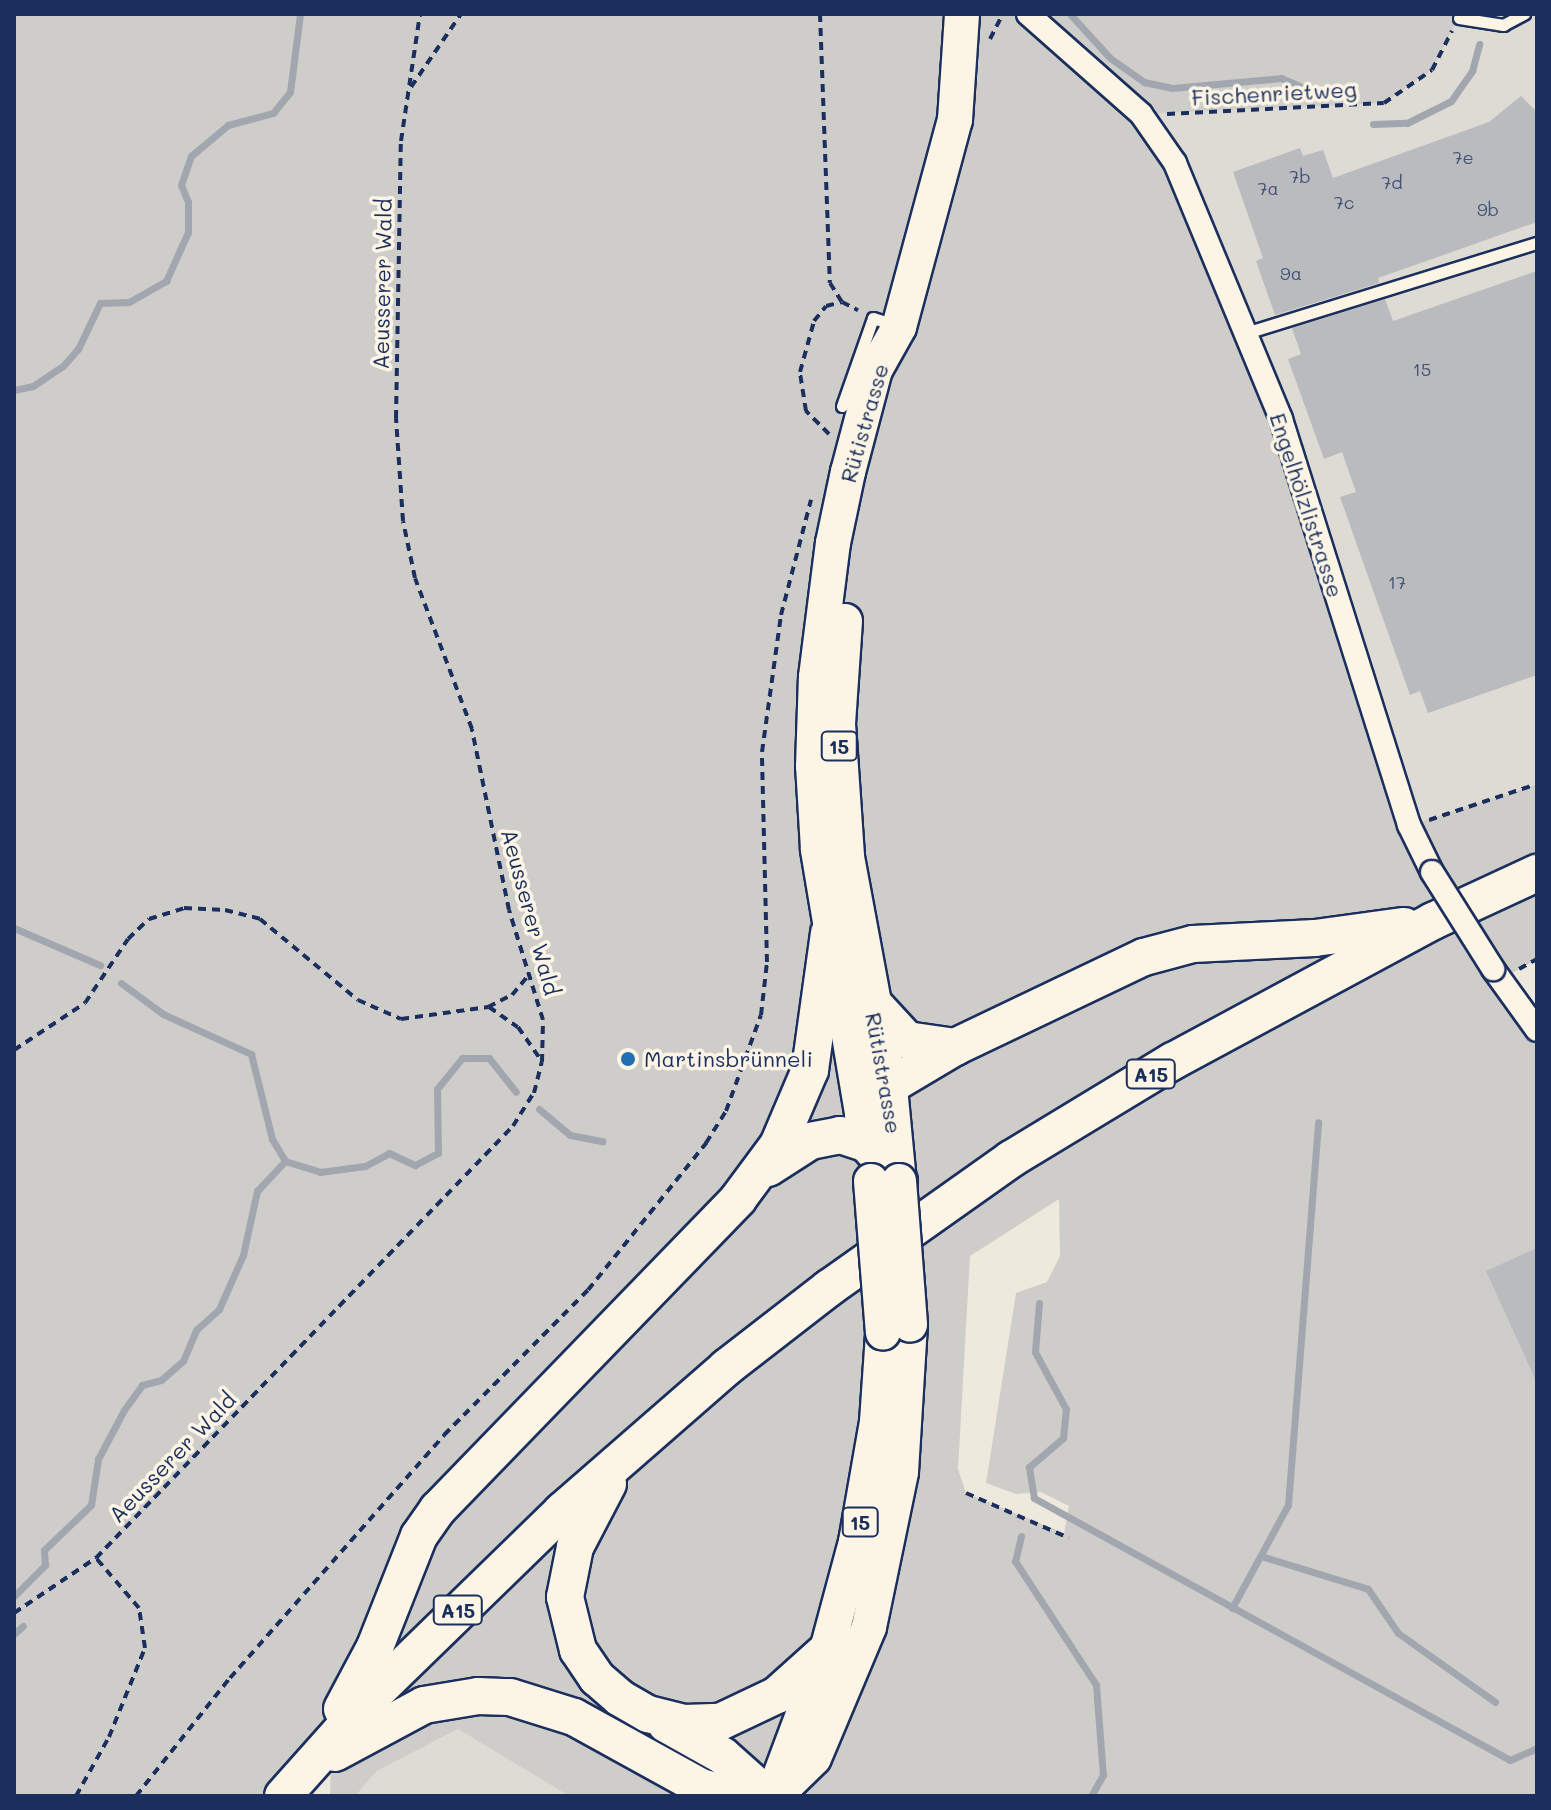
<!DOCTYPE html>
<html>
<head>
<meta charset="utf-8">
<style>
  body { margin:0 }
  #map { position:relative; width:1551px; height:1810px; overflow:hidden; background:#eee9dd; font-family:Mali,sans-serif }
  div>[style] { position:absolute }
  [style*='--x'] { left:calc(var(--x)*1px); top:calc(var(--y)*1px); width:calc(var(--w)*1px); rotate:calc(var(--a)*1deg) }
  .built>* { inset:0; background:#dedbd4 }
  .green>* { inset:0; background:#cfcdca }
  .stream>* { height:7px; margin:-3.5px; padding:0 3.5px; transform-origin:3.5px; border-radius:3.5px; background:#a2a7af }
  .building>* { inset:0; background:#babbbe }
  .path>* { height:4px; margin-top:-2px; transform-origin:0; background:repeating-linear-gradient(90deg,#1b2f5e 0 8px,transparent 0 14px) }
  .roads { filter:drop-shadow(2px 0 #1b2f5e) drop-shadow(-2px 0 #1b2f5e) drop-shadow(0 2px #1b2f5e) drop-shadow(0 -2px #1b2f5e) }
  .service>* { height:11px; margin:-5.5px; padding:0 5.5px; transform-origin:5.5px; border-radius:5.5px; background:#fcf5e5 }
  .minor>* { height:22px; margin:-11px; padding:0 11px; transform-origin:11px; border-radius:11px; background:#fcf5e5 }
  .primary>* { height:34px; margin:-17px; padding:0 17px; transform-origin:17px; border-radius:17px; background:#fcf5e5 }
  .trunk>* { height:36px; margin:-18px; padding:0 18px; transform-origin:18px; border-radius:18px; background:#fcf5e5 }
  .bridges { filter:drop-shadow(2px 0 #1b2f5e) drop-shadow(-2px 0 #1b2f5e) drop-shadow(0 2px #1b2f5e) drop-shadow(0 -2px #1b2f5e) }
  .minor-bridge>* { height:22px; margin:-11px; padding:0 11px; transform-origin:11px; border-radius:11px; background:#fcf5e5 }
  .primary-bridge>* { height:34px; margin:-17px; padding:0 17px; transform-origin:17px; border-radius:17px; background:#fcf5e5 }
  .dots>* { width:22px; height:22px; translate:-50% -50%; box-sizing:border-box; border:4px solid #fcf5e5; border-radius:50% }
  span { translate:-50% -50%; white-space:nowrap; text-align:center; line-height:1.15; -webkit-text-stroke:7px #fcf5e5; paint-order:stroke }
  .number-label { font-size:18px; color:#435276 }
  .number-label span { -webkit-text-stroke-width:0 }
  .shield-label span { padding:2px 6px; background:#fcf5e5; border:2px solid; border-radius:6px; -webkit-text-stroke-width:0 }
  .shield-label { font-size:20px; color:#1b2f5e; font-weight:700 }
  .street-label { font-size:22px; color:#1b2f5e }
  .poi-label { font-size:22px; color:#1b2f5e }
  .left { translate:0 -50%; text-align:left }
  .frame { position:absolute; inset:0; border:16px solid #1b2f5e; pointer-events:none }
</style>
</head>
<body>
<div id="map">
  <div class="built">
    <i style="clip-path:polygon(1460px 14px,1537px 14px,1537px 784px,1409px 825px,1141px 114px,1384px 103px)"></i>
    <i style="clip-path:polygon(458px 1729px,569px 1796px,355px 1796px,377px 1771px)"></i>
  </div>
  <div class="green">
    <i style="clip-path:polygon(evenodd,14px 14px,1460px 14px,1432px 70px,1384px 103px,1142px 114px,1219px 262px,1410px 825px,1537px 784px,1537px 959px,1500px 980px,1537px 1030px,1537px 1796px,569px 1796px,458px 1729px,377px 1771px,355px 1796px,330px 1796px,332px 1727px,283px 1796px,14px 1796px,14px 14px,1059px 1199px,1060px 1256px,1047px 1282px,1016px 1293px,986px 1483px,1016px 1494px,1041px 1492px,1069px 1506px,1064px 1533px,966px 1493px,958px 1469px,970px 1256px,1059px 1199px)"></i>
  </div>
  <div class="stream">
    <i style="--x:1070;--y:14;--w:59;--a:47.7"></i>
    <i style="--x:1110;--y:58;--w:42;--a:35.2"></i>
    <i style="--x:1144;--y:82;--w:29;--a:12"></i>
    <i style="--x:1172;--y:88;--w:109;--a:-5.2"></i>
    <i style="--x:1281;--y:78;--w:28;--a:23"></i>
    <i style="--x:1373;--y:124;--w:34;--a:-2"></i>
    <i style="--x:1407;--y:123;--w:49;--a:-26.6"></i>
    <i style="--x:1451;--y:101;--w:37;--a:-55"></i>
    <i style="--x:1472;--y:71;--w:28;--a:-75"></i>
    <i style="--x:14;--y:390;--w:19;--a:-12"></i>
    <i style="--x:33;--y:386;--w:36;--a:-34"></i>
    <i style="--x:63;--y:366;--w:23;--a:-49"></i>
    <i style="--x:78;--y:349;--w:51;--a:-64.4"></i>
    <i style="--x:100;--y:303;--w:29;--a:-2"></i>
    <i style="--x:129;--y:302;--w:43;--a:-29.6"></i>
    <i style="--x:166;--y:281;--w:54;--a:-65.8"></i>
    <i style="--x:188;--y:232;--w:30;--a:-90"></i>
    <i style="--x:188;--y:202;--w:18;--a:-112"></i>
    <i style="--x:181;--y:185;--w:31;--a:-71"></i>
    <i style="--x:191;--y:156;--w:48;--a:-40"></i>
    <i style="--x:228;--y:125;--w:47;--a:-14.9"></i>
    <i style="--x:273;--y:113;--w:27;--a:-51"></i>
    <i style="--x:290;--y:92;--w:79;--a:-82.7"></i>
    <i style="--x:14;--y:928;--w:94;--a:23.3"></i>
    <i style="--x:121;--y:983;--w:52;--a:36.4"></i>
    <i style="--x:163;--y:1014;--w:97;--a:24.4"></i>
    <i style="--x:251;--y:1054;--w:88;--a:76.1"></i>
    <i style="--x:272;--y:1139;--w:26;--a:59"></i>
    <i style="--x:285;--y:1161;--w:37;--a:17"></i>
    <i style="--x:320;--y:1172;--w:45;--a:-7.6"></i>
    <i style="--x:365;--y:1166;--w:27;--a:-28"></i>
    <i style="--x:389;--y:1153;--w:29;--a:25"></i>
    <i style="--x:415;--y:1165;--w:26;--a:-28"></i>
    <i style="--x:438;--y:1153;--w:64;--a:-90.9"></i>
    <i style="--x:437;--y:1089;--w:40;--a:-51"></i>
    <i style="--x:462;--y:1058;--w:27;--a:0"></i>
    <i style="--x:489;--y:1058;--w:43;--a:51.5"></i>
    <i style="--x:539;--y:1109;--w:40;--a:40"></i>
    <i style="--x:570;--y:1135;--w:33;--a:11"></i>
    <i style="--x:1039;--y:1303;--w:49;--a:94.7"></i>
    <i style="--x:1035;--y:1352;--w:65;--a:61.5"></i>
    <i style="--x:1066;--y:1409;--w:29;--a:96"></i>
    <i style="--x:1063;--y:1438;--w:45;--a:139.5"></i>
    <i style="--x:1029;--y:1467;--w:31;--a:81"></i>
    <i style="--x:1034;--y:1498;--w:543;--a:28.83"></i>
    <i style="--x:1510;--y:1760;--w:30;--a:-24"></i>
    <i style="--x:1021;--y:1536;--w:26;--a:103"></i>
    <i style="--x:1015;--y:1561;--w:148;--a:56.8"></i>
    <i style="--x:1096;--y:1685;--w:90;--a:85.6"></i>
    <i style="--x:1103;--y:1775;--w:24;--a:120"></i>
    <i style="--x:1261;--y:1556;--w:112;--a:17.1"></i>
    <i style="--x:1368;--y:1589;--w:53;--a:55.7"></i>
    <i style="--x:1398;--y:1633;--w:119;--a:35.4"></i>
    <i style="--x:14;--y:1596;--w:44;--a:-45"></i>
    <i style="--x:45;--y:1565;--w:15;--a:-94"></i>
    <i style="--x:44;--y:1550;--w:65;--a:-43.8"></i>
    <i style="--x:91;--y:1505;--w:47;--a:-81.3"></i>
    <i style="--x:98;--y:1459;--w:55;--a:-62"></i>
    <i style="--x:124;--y:1410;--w:31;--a:-54"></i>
    <i style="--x:142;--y:1385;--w:20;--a:-15"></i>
    <i style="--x:161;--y:1380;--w:29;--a:-41"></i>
    <i style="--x:183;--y:1361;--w:34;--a:-67"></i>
    <i style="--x:196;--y:1330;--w:31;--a:-42"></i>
    <i style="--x:219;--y:1309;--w:59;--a:-66"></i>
    <i style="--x:243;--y:1255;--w:66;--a:-77.7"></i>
    <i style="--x:257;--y:1191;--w:41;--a:-47"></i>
    <i style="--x:1232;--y:1608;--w:117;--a:-61.5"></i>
    <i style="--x:1288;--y:1505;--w:384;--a:-85.5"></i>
    <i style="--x:14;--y:1634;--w:12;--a:-42"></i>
  </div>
  <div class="building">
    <i style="clip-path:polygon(1521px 96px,1537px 112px,1537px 222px,1378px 278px,1379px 283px,1275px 315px,1256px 261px,1263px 258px,1233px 172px,1300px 148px,1303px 156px,1323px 150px,1333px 178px,1489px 122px)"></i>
    <i style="clip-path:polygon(1537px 271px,1537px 675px,1428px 713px,1420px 691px,1410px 695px,1340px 497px,1356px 492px,1342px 452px,1324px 459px,1288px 359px,1301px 354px,1292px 328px,1385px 299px,1393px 321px)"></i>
    <i style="clip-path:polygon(1537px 1248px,1537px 1383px,1486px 1271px)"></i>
  </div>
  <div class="path">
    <i style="--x:820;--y:14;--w:269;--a:87.9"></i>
    <i style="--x:830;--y:283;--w:22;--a:58"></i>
    <i style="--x:842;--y:302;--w:18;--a:27"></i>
    <i style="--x:990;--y:39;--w:28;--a:-63"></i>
    <i style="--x:411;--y:87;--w:88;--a:-55.6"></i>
    <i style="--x:1167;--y:114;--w:217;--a:-2.9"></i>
    <i style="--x:1384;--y:103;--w:58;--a:-34.5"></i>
    <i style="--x:1432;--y:70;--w:44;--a:-62.9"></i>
    <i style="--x:829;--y:434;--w:33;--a:-135"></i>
    <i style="--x:806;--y:411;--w:39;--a:-99"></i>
    <i style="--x:800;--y:372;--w:53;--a:-74.6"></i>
    <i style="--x:814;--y:321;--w:19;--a:-51"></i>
    <i style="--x:826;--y:306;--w:16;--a:-14"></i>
    <i style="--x:1429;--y:820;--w:114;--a:-18.4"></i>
    <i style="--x:1519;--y:969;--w:21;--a:-29"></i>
    <i style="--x:489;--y:1007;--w:35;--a:35"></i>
    <i style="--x:518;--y:1027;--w:40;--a:55.1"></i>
    <i style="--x:14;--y:1050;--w:85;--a:-33.5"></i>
    <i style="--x:85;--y:1003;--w:77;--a:-56.1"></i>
    <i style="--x:128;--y:939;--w:29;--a:-44"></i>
    <i style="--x:149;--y:919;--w:37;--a:-17"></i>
    <i style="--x:184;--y:908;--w:41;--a:2.8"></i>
    <i style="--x:225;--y:910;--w:36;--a:14"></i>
    <i style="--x:260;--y:919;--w:127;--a:39.6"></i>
    <i style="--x:358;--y:1000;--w:47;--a:23.8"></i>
    <i style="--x:401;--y:1019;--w:88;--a:-7.9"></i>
    <i style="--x:488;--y:1007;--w:27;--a:-27"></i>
    <i style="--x:512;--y:995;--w:26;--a:-50"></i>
    <i style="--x:966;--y:1493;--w:112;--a:23.6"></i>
    <i style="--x:14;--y:1613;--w:99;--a:-33.9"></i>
    <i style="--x:96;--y:1558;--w:600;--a:-46.01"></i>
    <i style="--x:513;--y:1126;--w:39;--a:-58"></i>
    <i style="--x:534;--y:1093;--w:32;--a:-76"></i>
    <i style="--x:542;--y:1062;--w:42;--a:-88.6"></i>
    <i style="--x:543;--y:1020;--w:115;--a:-107.2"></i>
    <i style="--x:509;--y:910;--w:185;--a:-101.6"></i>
    <i style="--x:472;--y:729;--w:161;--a:-110.7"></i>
    <i style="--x:415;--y:578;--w:58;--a:-101.9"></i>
    <i style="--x:403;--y:521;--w:103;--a:-93.9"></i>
    <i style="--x:396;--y:418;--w:277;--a:-89"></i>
    <i style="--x:401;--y:141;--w:128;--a:-81.5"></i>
    <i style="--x:76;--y:1796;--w:68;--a:-60.8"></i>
    <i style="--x:109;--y:1737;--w:96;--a:-68"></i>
    <i style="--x:145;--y:1648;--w:40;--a:-98.5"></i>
    <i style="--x:139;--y:1608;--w:66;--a:-130.7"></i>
    <i style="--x:136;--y:1796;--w:151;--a:-51.5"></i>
    <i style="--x:230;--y:1678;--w:324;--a:-48.6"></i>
    <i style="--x:444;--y:1435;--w:204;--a:-45.2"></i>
    <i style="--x:588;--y:1290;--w:189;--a:-51.2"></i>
    <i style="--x:706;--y:1143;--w:38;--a:-58"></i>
    <i style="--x:726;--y:1111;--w:102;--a:-70"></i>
    <i style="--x:761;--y:1015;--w:53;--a:-83.5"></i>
    <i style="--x:767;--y:962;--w:210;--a:-91.4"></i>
    <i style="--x:762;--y:752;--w:138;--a:-82.1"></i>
    <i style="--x:781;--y:615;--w:119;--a:-75.4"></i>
  </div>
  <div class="roads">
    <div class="service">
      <i style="--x:1459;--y:18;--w:45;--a:9"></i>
      <i style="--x:1503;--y:25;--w:24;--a:-28"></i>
      <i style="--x:1249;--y:332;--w:301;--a:-17.2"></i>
      <i style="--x:842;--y:406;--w:93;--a:-70.6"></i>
      <i style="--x:873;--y:318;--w:22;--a:18"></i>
    </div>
    <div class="minor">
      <i style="--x:1028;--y:14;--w:151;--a:41.5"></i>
      <i style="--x:1141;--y:114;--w:60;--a:55.2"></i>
      <i style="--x:1175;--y:163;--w:277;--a:67.5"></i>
      <i style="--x:1281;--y:419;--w:426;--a:72.5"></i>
      <i style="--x:1409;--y:825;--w:52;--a:63.9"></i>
      <i style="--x:1493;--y:969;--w:75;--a:54.2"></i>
    </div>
    <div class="primary">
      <i style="--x:845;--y:621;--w:103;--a:93.9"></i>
      <i style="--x:838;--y:724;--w:133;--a:86.1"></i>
      <i style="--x:847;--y:857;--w:235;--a:79.5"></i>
      <i style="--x:890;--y:1088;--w:93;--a:84.5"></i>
      <i style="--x:866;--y:1137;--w:292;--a:-99.5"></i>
      <i style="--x:818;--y:849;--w:83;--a:-93.4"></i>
      <i style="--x:813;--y:766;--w:89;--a:-88.1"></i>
      <i style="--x:816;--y:677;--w:135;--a:-82.8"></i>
      <i style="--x:833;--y:543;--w:73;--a:-78.1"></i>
      <i style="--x:848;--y:472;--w:106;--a:-75.2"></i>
      <i style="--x:875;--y:370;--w:49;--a:-60.8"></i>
      <i style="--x:899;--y:327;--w:214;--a:-74.9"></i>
      <i style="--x:955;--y:120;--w:106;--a:-86.2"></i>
      <i style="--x:774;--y:1792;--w:152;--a:-69.5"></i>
      <i style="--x:827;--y:1650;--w:112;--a:-75"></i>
      <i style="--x:856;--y:1542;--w:122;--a:-80.1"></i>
      <i style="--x:877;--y:1422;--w:89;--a:-86.1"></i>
      <i style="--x:775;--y:1796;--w:54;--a:-44.3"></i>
      <i style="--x:814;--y:1758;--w:142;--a:-67.2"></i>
      <i style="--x:869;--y:1627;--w:158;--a:-78.3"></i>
      <i style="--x:901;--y:1472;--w:147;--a:-86.5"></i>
    </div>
    <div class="trunk">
      <i style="--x:871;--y:1001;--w:53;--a:47.3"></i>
      <i style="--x:907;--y:1040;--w:49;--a:8.3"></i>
      <i style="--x:863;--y:1114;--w:46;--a:-44.1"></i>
      <i style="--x:896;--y:1082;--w:69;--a:-30.7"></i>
      <i style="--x:955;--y:1047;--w:209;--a:-25.5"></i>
      <i style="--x:1144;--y:957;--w:51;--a:-14.9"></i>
      <i style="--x:1193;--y:944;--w:122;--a:-2.8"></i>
      <i style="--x:1315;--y:938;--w:90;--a:-7.7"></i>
      <i style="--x:768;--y:1168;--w:50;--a:-32.7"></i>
      <i style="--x:810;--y:1141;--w:31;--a:-11"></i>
      <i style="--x:840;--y:1135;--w:28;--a:18"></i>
      <i style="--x:867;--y:1144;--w:49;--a:49.1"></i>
      <i style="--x:608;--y:1484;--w:71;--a:117.6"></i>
      <i style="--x:575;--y:1547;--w:51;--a:101.3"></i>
      <i style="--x:565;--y:1597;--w:55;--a:76.2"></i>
      <i style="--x:578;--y:1650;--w:34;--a:56"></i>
      <i style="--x:597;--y:1678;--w:30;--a:41"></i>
      <i style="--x:620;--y:1698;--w:32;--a:30"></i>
      <i style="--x:648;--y:1714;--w:37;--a:14"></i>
      <i style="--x:684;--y:1723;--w:36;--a:-2"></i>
      <i style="--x:720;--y:1722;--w:63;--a:-25.3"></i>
      <i style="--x:777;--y:1695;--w:67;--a:-42"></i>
      <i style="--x:342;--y:1709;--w:70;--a:-62"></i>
      <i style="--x:375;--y:1647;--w:119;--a:-68.4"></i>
      <i style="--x:419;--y:1536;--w:33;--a:-55"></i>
      <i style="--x:438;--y:1509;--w:431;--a:-45.9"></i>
      <i style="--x:738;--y:1199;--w:67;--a:-53.5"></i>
      <i style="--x:778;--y:1145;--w:82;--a:-66.9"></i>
      <i style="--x:810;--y:1070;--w:138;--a:-82.1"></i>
      <i style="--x:666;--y:1724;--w:65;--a:29.3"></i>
      <i style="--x:723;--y:1756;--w:60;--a:41.6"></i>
      <i style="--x:335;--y:1753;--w:101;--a:-28.3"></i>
      <i style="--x:424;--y:1705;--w:55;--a:-9.5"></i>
      <i style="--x:478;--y:1696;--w:32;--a:2"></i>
      <i style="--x:510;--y:1697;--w:67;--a:17.4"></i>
      <i style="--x:574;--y:1717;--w:145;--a:28.9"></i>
      <i style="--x:701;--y:1787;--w:30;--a:17"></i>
      <i style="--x:283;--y:1796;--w:135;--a:-48.3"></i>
      <i style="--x:373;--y:1695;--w:264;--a:-44.2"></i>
      <i style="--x:562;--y:1511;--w:219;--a:-41.1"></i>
      <i style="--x:727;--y:1367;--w:129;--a:-37.8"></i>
      <i style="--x:829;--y:1288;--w:223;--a:-35.3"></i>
      <i style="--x:1011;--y:1159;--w:189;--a:-31.2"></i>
      <i style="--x:1173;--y:1061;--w:295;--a:-28.3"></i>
      <i style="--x:1433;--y:921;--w:115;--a:-24.8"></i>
    </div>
  </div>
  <div class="bridges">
    <div class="minor-bridge">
      <i style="--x:1432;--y:872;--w:115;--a:57.8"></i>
    </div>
    <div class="primary-bridge">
      <i style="--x:871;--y:1181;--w:152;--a:85.5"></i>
      <i style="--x:899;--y:1181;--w:144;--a:85.6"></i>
    </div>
  </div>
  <div class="dots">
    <i style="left:628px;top:1059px;background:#1f6fb2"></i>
  </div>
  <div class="number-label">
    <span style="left:1463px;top:157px">7e</span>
    <span style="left:1300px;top:176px">7b</span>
    <span style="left:1392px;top:182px">7d</span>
    <span style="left:1268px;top:188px">7a</span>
    <span style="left:1344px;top:202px">7c</span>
    <span style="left:1488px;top:209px">9b</span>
    <span style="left:1291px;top:273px">9a</span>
    <span style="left:1422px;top:369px">15</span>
    <span style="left:1397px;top:582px">17</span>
  </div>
  <div class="shield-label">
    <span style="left:839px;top:746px">15</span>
    <span style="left:1151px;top:1074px">A15</span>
    <span style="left:860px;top:1522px">15</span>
    <span style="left:458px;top:1610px">A15</span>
  </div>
  <div class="street-label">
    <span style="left:1274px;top:93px;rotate:-3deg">Fischenrietweg</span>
    <span style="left:382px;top:284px;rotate:-89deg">Aeusserer Wald</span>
    <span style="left:864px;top:423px;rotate:-74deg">Rütistrasse</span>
    <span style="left:1307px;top:505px;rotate:72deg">Engelhölzlistrasse</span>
    <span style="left:531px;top:912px;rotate:75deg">Aeusserer Wald</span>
    <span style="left:884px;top:1073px;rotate:80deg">Rütistrasse</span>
    <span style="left:172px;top:1457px;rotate:-46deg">Aeusserer Wald</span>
  </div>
  <div class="poi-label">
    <span class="left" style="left:644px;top:1059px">Martinsbrünneli</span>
  </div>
  <div class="frame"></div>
</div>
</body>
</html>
